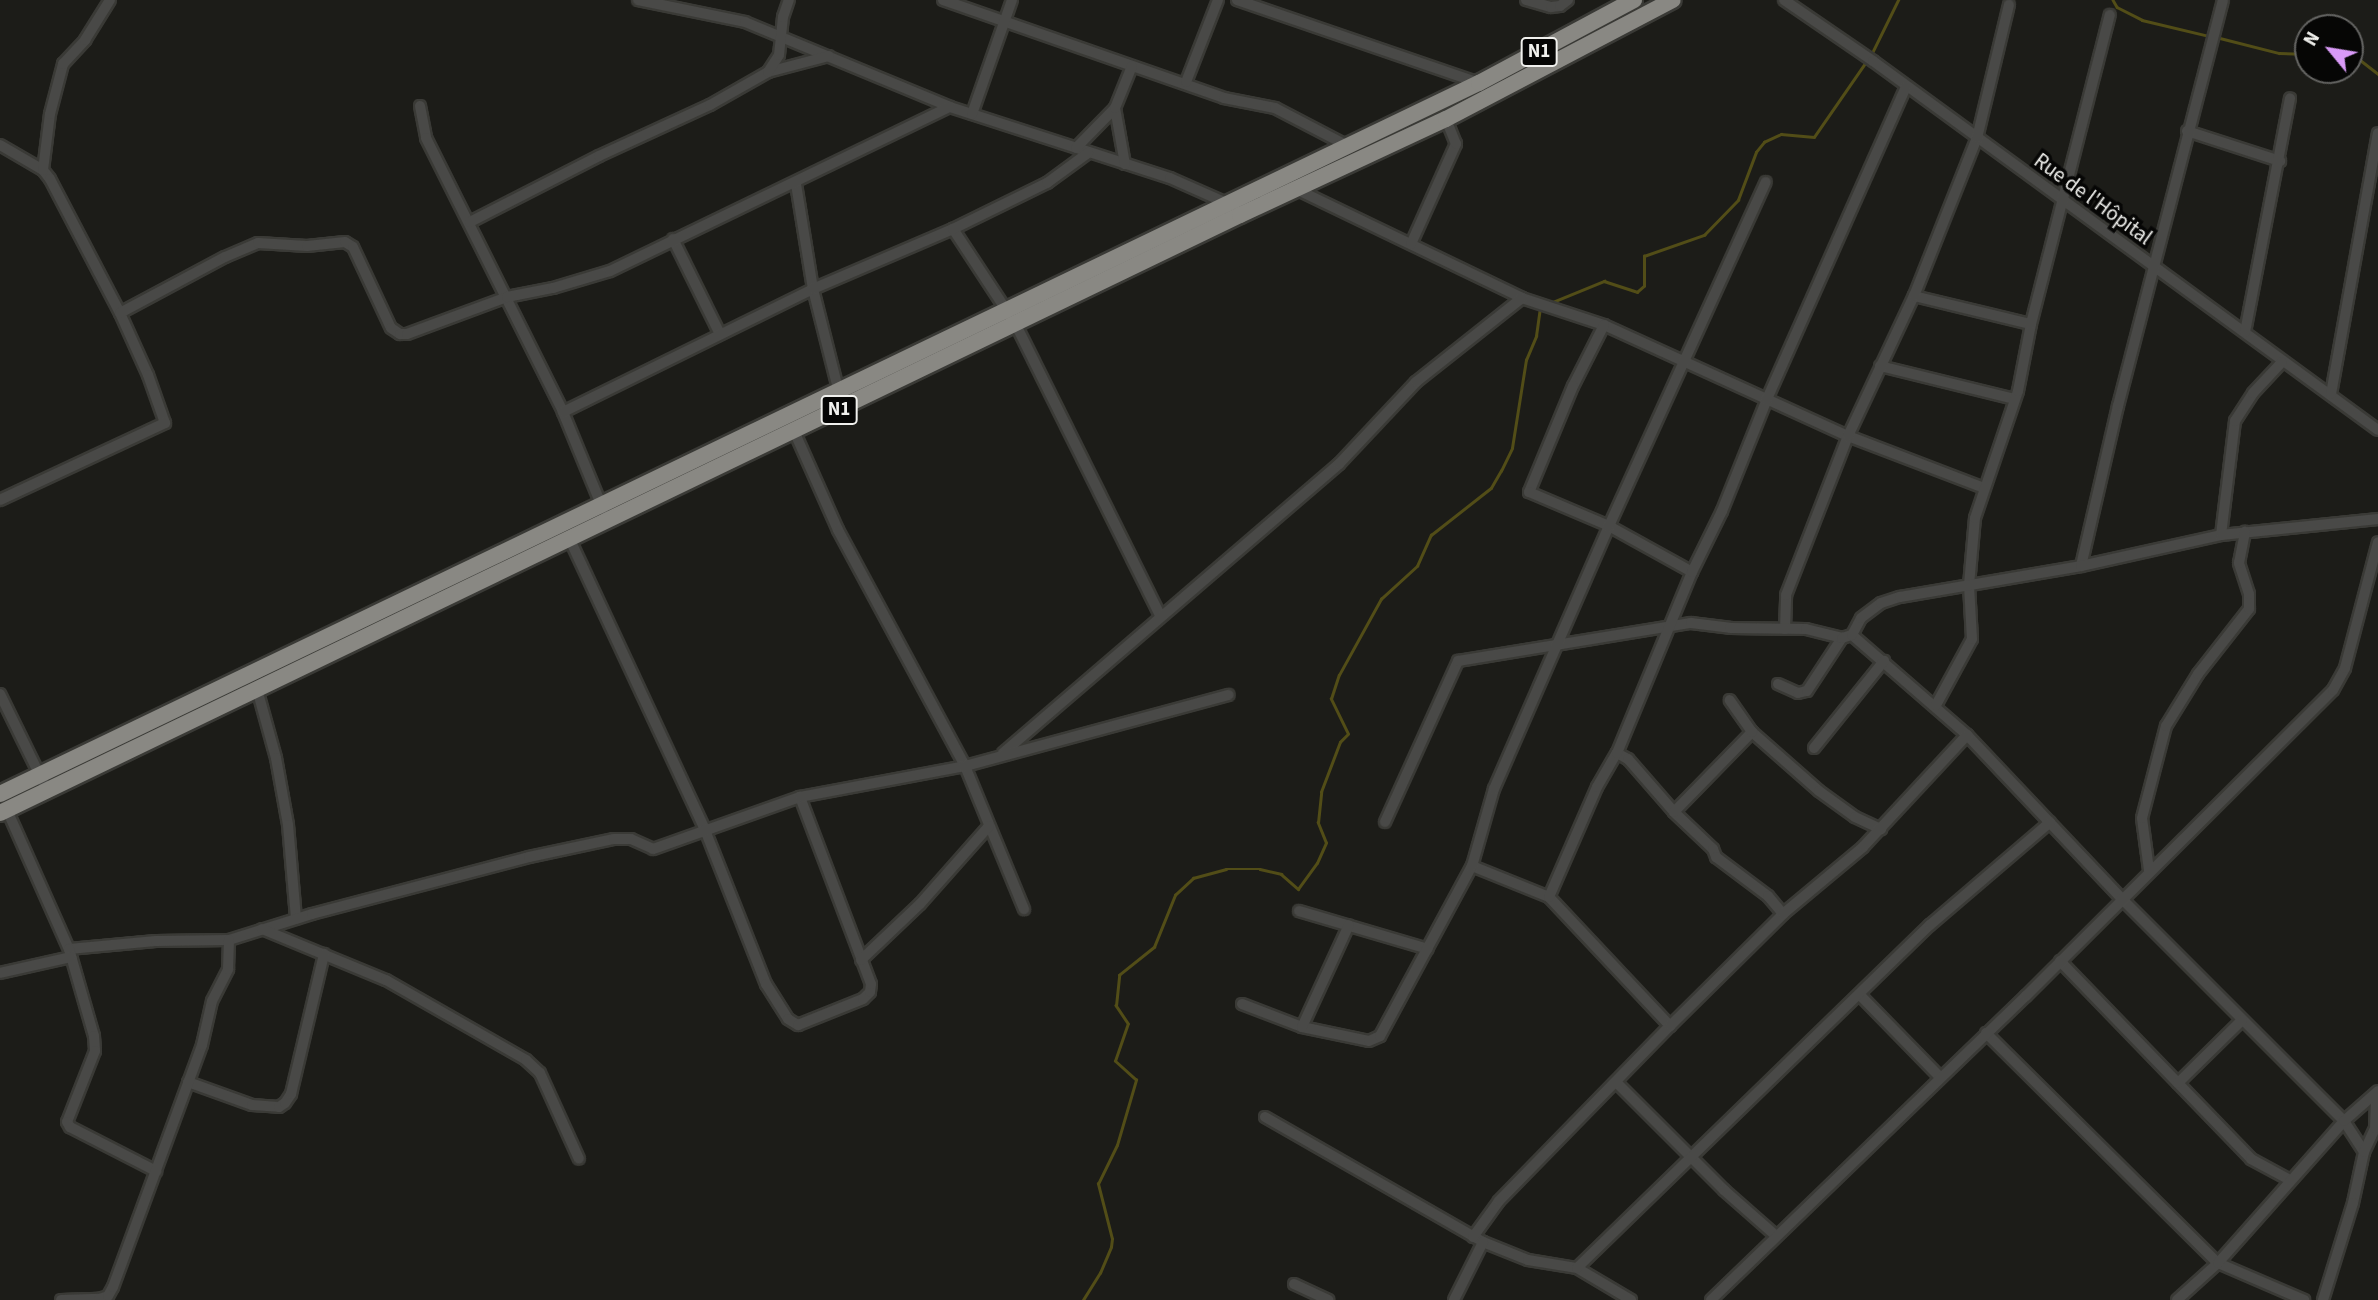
<!DOCTYPE html>
<html>
<head>
<meta charset="utf-8">
<style>
  body { margin:0 }
  #map { position:relative; width:2378px; height:1300px; overflow:hidden; background:#1c1c18; font-family:"Source Sans 3",sans-serif }
  div>[style] { position:absolute }
  [style*='--x'] { left:calc(var(--x)*1px); top:calc(var(--y)*1px); width:calc(var(--w)*1px); rotate:calc(var(--a)*1deg) }
  .stream>* { height:2.5px; margin:-1.25px; padding:0 1.25px; transform-origin:1.25px; border-radius:1.25px; background:#524d17 }
  .roads { filter:drop-shadow(2px 0 #3a3a36) drop-shadow(-2px 0 #3a3a36) drop-shadow(0 2px #3a3a36) drop-shadow(0 -2px #3a3a36) }
  .minor>* { height:10px; margin:-5px; padding:0 5px; transform-origin:5px; border-radius:5px; background:#494947 }
  .highway>* { height:16px; margin:-8px; padding:0 8px; transform-origin:8px; border-radius:8px; background:#898883 }
  span { translate:-50% -50%; white-space:nowrap; text-align:center; line-height:1.15; -webkit-text-stroke:7px #060605; paint-order:stroke }
  .shield-label span { padding:2px 5px; background:#060605; border:2px solid; border-radius:5px; -webkit-text-stroke-width:0 }
  .shield-label { font-size:19px; color:#f0f0ed; font-weight:700 }
  .street-label { font-size:21px; color:#f0f0ed }
  .north { position:absolute; left:2294px; top:14px; width:70px; height:70px; box-sizing:border-box; background:#060605; border:2px solid #646462; border-radius:50%; rotate:300deg; font-size:19px; font-weight:700; line-height:28px; text-align:center; color:#f0f0ed }
  .north::after { content:''; display:block; margin:auto; width:24px; height:32px; background:#d99af7; clip-path:polygon(50% 0,100% 100%,50% 72%,0 100%) }
</style>
</head>
<body>
<div id="map">
  <div class="stream">
    <i style="--x:2113;--y:0;--w:8;--a:60"></i>
    <i style="--x:2117;--y:7;--w:28;--a:27"></i>
    <i style="--x:2142;--y:20;--w:69;--a:13.4"></i>
    <i style="--x:2216;--y:37;--w:65;--a:14.3"></i>
    <i style="--x:2279;--y:53;--w:29;--a:2"></i>
    <i style="--x:2350;--y:52;--w:36;--a:38"></i>
    <i style="--x:1870;--y:57;--w:64;--a:-63.8"></i>
    <i style="--x:1548;--y:304;--w:61;--a:-22.3"></i>
    <i style="--x:1604;--y:281;--w:35;--a:18"></i>
    <i style="--x:1637;--y:292;--w:9;--a:-41"></i>
    <i style="--x:1644;--y:286;--w:30;--a:-90"></i>
    <i style="--x:1644;--y:256;--w:64;--a:-19.3"></i>
    <i style="--x:1704;--y:235;--w:49;--a:-45.8"></i>
    <i style="--x:1738;--y:200;--w:51;--a:-69.4"></i>
    <i style="--x:1756;--y:152;--w:13;--a:-51"></i>
    <i style="--x:1764;--y:142;--w:19;--a:-25"></i>
    <i style="--x:1781;--y:134;--w:33;--a:5"></i>
    <i style="--x:1814;--y:137;--w:91;--a:-55.3"></i>
    <i style="--x:1083;--y:1300;--w:32;--a:-58"></i>
    <i style="--x:1100;--y:1273;--w:28;--a:-67"></i>
    <i style="--x:1111;--y:1247;--w:8;--a:-83"></i>
    <i style="--x:1112;--y:1239;--w:57;--a:-104.3"></i>
    <i style="--x:1098;--y:1184;--w:43;--a:-64"></i>
    <i style="--x:1117;--y:1145;--w:68;--a:-73.7"></i>
    <i style="--x:1136;--y:1080;--w:28;--a:-138"></i>
    <i style="--x:1115;--y:1061;--w:39;--a:-71"></i>
    <i style="--x:1128;--y:1024;--w:22;--a:-124"></i>
    <i style="--x:1116;--y:1006;--w:31;--a:-84"></i>
    <i style="--x:1119;--y:975;--w:45;--a:-38.7"></i>
    <i style="--x:1154;--y:947;--w:56;--a:-68"></i>
    <i style="--x:1175;--y:895;--w:25;--a:-43"></i>
    <i style="--x:1193;--y:878;--w:34;--a:-15"></i>
    <i style="--x:1226;--y:869;--w:34;--a:0"></i>
    <i style="--x:1260;--y:869;--w:22;--a:13"></i>
    <i style="--x:1281;--y:874;--w:23;--a:41"></i>
    <i style="--x:1298;--y:889;--w:32;--a:-54"></i>
    <i style="--x:1317;--y:863;--w:22;--a:-66"></i>
    <i style="--x:1326;--y:843;--w:22;--a:-112"></i>
    <i style="--x:1318;--y:823;--w:31;--a:-84"></i>
    <i style="--x:1321;--y:792;--w:53;--a:-69.2"></i>
    <i style="--x:1340;--y:742;--w:11;--a:-45"></i>
    <i style="--x:1348;--y:734;--w:39;--a:-116"></i>
    <i style="--x:1331;--y:699;--w:25;--a:-72"></i>
    <i style="--x:1339;--y:675;--w:87;--a:-61.1"></i>
    <i style="--x:1381;--y:599;--w:49;--a:-42.5"></i>
    <i style="--x:1417;--y:566;--w:34;--a:-66"></i>
    <i style="--x:1431;--y:535;--w:76;--a:-38.1"></i>
    <i style="--x:1491;--y:488;--w:20;--a:-60"></i>
    <i style="--x:1501;--y:471;--w:25;--a:-64"></i>
    <i style="--x:1512;--y:448;--w:89;--a:-81"></i>
    <i style="--x:1526;--y:360;--w:26;--a:-67"></i>
    <i style="--x:1536;--y:336;--w:27;--a:-82"></i>
  </div>
  <div class="roads">
    <div class="minor">
      <i style="--x:638;--y:0;--w:109;--a:11.6"></i>
      <i style="--x:745;--y:22;--w:222;--a:22.5"></i>
      <i style="--x:950;--y:107;--w:231;--a:17.9"></i>
      <i style="--x:1170;--y:178;--w:67;--a:23.9"></i>
      <i style="--x:943;--y:0;--w:298;--a:19.2"></i>
      <i style="--x:1224;--y:98;--w:52;--a:11.1"></i>
      <i style="--x:1275;--y:108;--w:82;--a:27.5"></i>
      <i style="--x:1237;--y:0;--w:256;--a:18.9"></i>
      <i style="--x:1526;--y:0;--w:26;--a:16"></i>
      <i style="--x:1551;--y:7;--w:9;--a:-6"></i>
      <i style="--x:1560;--y:6;--w:10;--a:-37"></i>
      <i style="--x:1784;--y:0;--w:108;--a:34.4"></i>
      <i style="--x:1873;--y:61;--w:625;--a:36.16"></i>
      <i style="--x:768;--y:72;--w:63;--a:-14.7"></i>
      <i style="--x:1186;--y:82;--w:88;--a:-68.7"></i>
      <i style="--x:420;--y:106;--w:33;--a:79"></i>
      <i style="--x:426;--y:138;--w:306;--a:63.4"></i>
      <i style="--x:563;--y:412;--w:105;--a:67.6"></i>
      <i style="--x:1115;--y:108;--w:57;--a:79.9"></i>
      <i style="--x:972;--y:114;--w:121;--a:-70.7"></i>
      <i style="--x:2187;--y:131;--w:98;--a:17.9"></i>
      <i style="--x:0;--y:145;--w:50;--a:30.2"></i>
      <i style="--x:43;--y:170;--w:11;--a:52"></i>
      <i style="--x:50;--y:179;--w:151;--a:62.4"></i>
      <i style="--x:120;--y:313;--w:68;--a:65.7"></i>
      <i style="--x:148;--y:375;--w:51;--a:70.5"></i>
      <i style="--x:165;--y:423;--w:182;--a:155"></i>
      <i style="--x:1076;--y:148;--w:56;--a:-45.7"></i>
      <i style="--x:1115;--y:108;--w:45;--a:-68"></i>
      <i style="--x:43;--y:170;--w:56;--a:-82.9"></i>
      <i style="--x:50;--y:114;--w:52;--a:-75.4"></i>
      <i style="--x:63;--y:64;--w:33;--a:-47"></i>
      <i style="--x:85;--y:40;--w:47;--a:-58"></i>
      <i style="--x:796;--y:184;--w:106;--a:80.8"></i>
      <i style="--x:813;--y:289;--w:123;--a:75.9"></i>
      <i style="--x:1298;--y:190;--w:249;--a:25.7"></i>
      <i style="--x:1522;--y:298;--w:86;--a:18.2"></i>
      <i style="--x:1604;--y:325;--w:268;--a:24.5"></i>
      <i style="--x:1848;--y:436;--w:146;--a:20.9"></i>
      <i style="--x:470;--y:222;--w:145;--a:-27.1"></i>
      <i style="--x:599;--y:156;--w:122;--a:-24.7"></i>
      <i style="--x:710;--y:105;--w:67;--a:-29.6"></i>
      <i style="--x:768;--y:72;--w:20;--a:-57"></i>
      <i style="--x:779;--y:55;--w:38;--a:-84"></i>
      <i style="--x:783;--y:17;--w:18;--a:-71"></i>
      <i style="--x:953;--y:229;--w:115;--a:56.7"></i>
      <i style="--x:1016;--y:325;--w:324;--a:63.6"></i>
      <i style="--x:673;--y:239;--w:106;--a:63.7"></i>
      <i style="--x:1411;--y:244;--w:110;--a:-65.8"></i>
      <i style="--x:1456;--y:144;--w:27;--a:-112"></i>
      <i style="--x:1914;--y:296;--w:120;--a:13.5"></i>
      <i style="--x:120;--y:313;--w:119;--a:-28.1"></i>
      <i style="--x:225;--y:257;--w:36;--a:-23"></i>
      <i style="--x:258;--y:243;--w:49;--a:3.5"></i>
      <i style="--x:307;--y:246;--w:38;--a:-6"></i>
      <i style="--x:345;--y:242;--w:9;--a:32"></i>
      <i style="--x:353;--y:247;--w:89;--a:64.9"></i>
      <i style="--x:391;--y:328;--w:11;--a:34"></i>
      <i style="--x:400;--y:334;--w:7;--a:0"></i>
      <i style="--x:407;--y:334;--w:107;--a:-20.3"></i>
      <i style="--x:507;--y:297;--w:47;--a:-11.1"></i>
      <i style="--x:553;--y:288;--w:59;--a:-16.6"></i>
      <i style="--x:610;--y:271;--w:377;--a:-25.8"></i>
      <i style="--x:1604;--y:325;--w:68;--a:116.9"></i>
      <i style="--x:1573;--y:386;--w:115;--a:112.5"></i>
      <i style="--x:1529;--y:492;--w:87;--a:23"></i>
      <i style="--x:1609;--y:526;--w:95;--a:29"></i>
      <i style="--x:2245;--y:332;--w:238;--a:-79.1"></i>
      <i style="--x:1880;--y:366;--w:138;--a:13.8"></i>
      <i style="--x:2331;--y:394;--w:265;--a:-79.8"></i>
      <i style="--x:563;--y:412;--w:279;--a:-26.2"></i>
      <i style="--x:813;--y:289;--w:152;--a:-23.2"></i>
      <i style="--x:953;--y:229;--w:105;--a:-26.1"></i>
      <i style="--x:1047;--y:183;--w:51;--a:-36.2"></i>
      <i style="--x:794;--y:431;--w:108;--a:66"></i>
      <i style="--x:838;--y:530;--w:268;--a:61.7"></i>
      <i style="--x:965;--y:766;--w:155;--a:67.6"></i>
      <i style="--x:2221;--y:535;--w:115;--a:-83"></i>
      <i style="--x:2235;--y:421;--w:33;--a:-57"></i>
      <i style="--x:2253;--y:393;--w:42;--a:-46.9"></i>
      <i style="--x:570;--y:540;--w:320;--a:65"></i>
      <i style="--x:705;--y:830;--w:166;--a:68.4"></i>
      <i style="--x:766;--y:984;--w:41;--a:57.8"></i>
      <i style="--x:788;--y:1019;--w:12;--a:31"></i>
      <i style="--x:798;--y:1025;--w:70;--a:-21.8"></i>
      <i style="--x:863;--y:999;--w:10;--a:-45"></i>
      <i style="--x:870;--y:992;--w:8;--a:-83"></i>
      <i style="--x:871;--y:984;--w:200;--a:-110.8"></i>
      <i style="--x:2081;--y:566;--w:164;--a:-77"></i>
      <i style="--x:2118;--y:406;--w:419;--a:-75.5"></i>
      <i style="--x:1785;--y:629;--w:34;--a:-88"></i>
      <i style="--x:1786;--y:595;--w:171;--a:-68.7"></i>
      <i style="--x:1848;--y:436;--w:155;--a:-64.8"></i>
      <i style="--x:1914;--y:296;--w:170;--a:-68.3"></i>
      <i style="--x:1977;--y:138;--w:137;--a:-76.5"></i>
      <i style="--x:1852;--y:635;--w:152;--a:41"></i>
      <i style="--x:1967;--y:735;--w:226;--a:46.6"></i>
      <i style="--x:2122;--y:899;--w:314;--a:45"></i>
      <i style="--x:2344;--y:1121;--w:37;--a:57"></i>
      <i style="--x:2364;--y:1152;--w:52;--a:102.2"></i>
      <i style="--x:2353;--y:1203;--w:102;--a:107.2"></i>
      <i style="--x:1778;--y:684;--w:22;--a:24"></i>
      <i style="--x:1798;--y:693;--w:9;--a:-13"></i>
      <i style="--x:1807;--y:691;--w:64;--a:-56.6"></i>
      <i style="--x:257;--y:689;--w:72;--a:74.6"></i>
      <i style="--x:276;--y:758;--w:68;--a:79.8"></i>
      <i style="--x:288;--y:825;--w:94;--a:85.1"></i>
      <i style="--x:0;--y:694;--w:107;--a:63.9"></i>
      <i style="--x:1936;--y:705;--w:75;--a:-61.4"></i>
      <i style="--x:1972;--y:639;--w:54;--a:-93.2"></i>
      <i style="--x:1969;--y:585;--w:67;--a:-84.9"></i>
      <i style="--x:1975;--y:518;--w:134;--a:-71.3"></i>
      <i style="--x:2018;--y:391;--w:68;--a:-79"></i>
      <i style="--x:2031;--y:324;--w:319;--a:-75.7"></i>
      <i style="--x:1752;--y:732;--w:89;--a:41.4"></i>
      <i style="--x:1819;--y:791;--w:44;--a:35.8"></i>
      <i style="--x:1855;--y:817;--w:29;--a:25"></i>
      <i style="--x:1814;--y:748;--w:112;--a:-51.2"></i>
      <i style="--x:1003;--y:753;--w:443;--a:-40.7"></i>
      <i style="--x:1339;--y:464;--w:112;--a:-46.8"></i>
      <i style="--x:1416;--y:382;--w:135;--a:-38.4"></i>
      <i style="--x:1617;--y:753;--w:13;--a:29"></i>
      <i style="--x:1628;--y:759;--w:70;--a:49"></i>
      <i style="--x:1674;--y:812;--w:54;--a:43.5"></i>
      <i style="--x:1713;--y:849;--w:9;--a:69"></i>
      <i style="--x:1716;--y:857;--w:65;--a:36.9"></i>
      <i style="--x:1768;--y:896;--w:23;--a:50"></i>
      <i style="--x:7;--y:810;--w:152;--a:66"></i>
      <i style="--x:69;--y:949;--w:87;--a:-5.3"></i>
      <i style="--x:156;--y:941;--w:73;--a:-0.8"></i>
      <i style="--x:229;--y:940;--w:87;--a:-17.4"></i>
      <i style="--x:312;--y:914;--w:224;--a:-14.7"></i>
      <i style="--x:529;--y:857;--w:87;--a:-12"></i>
      <i style="--x:614;--y:839;--w:17;--a:0"></i>
      <i style="--x:631;--y:839;--w:24;--a:24"></i>
      <i style="--x:653;--y:849;--w:156;--a:-19.5"></i>
      <i style="--x:800;--y:797;--w:168;--a:-10.6"></i>
      <i style="--x:965;--y:766;--w:273;--a:-15.1"></i>
      <i style="--x:1674;--y:812;--w:112;--a:-45.7"></i>
      <i style="--x:1752;--y:732;--w:39;--a:-125"></i>
      <i style="--x:1385;--y:822;--w:177;--a:-65.6"></i>
      <i style="--x:1458;--y:661;--w:236;--a:-9.3"></i>
      <i style="--x:1691;--y:623;--w:39;--a:7"></i>
      <i style="--x:1730;--y:628;--w:76;--a:0.8"></i>
      <i style="--x:1806;--y:629;--w:37;--a:14"></i>
      <i style="--x:1842;--y:638;--w:10;--a:-17"></i>
      <i style="--x:1852;--y:635;--w:19;--a:-62"></i>
      <i style="--x:1861;--y:618;--w:25;--a:-37"></i>
      <i style="--x:1881;--y:603;--w:20;--a:-18"></i>
      <i style="--x:1900;--y:597;--w:184;--a:-9.7"></i>
      <i style="--x:2081;--y:566;--w:143;--a:-12.5"></i>
      <i style="--x:2221;--y:535;--w:158;--a:-5.8"></i>
      <i style="--x:1472;--y:866;--w:83;--a:21.9"></i>
      <i style="--x:1549;--y:897;--w:177;--a:46.8"></i>
      <i style="--x:2149;--y:870;--w:52;--a:-97.7"></i>
      <i style="--x:2142;--y:818;--w:95;--a:-75.4"></i>
      <i style="--x:2166;--y:726;--w:61;--a:-58.4"></i>
      <i style="--x:2198;--y:674;--w:83;--a:-51.9"></i>
      <i style="--x:2249;--y:609;--w:15;--a:-90"></i>
      <i style="--x:2249;--y:594;--w:33;--a:-108"></i>
      <i style="--x:2239;--y:563;--w:32;--a:-79"></i>
      <i style="--x:1549;--y:897;--w:120;--a:-66.4"></i>
      <i style="--x:1597;--y:787;--w:39;--a:-60"></i>
      <i style="--x:1617;--y:753;--w:196;--a:-67.5"></i>
      <i style="--x:1692;--y:572;--w:68;--a:-63.8"></i>
      <i style="--x:1722;--y:511;--w:121;--a:-68.1"></i>
      <i style="--x:1767;--y:399;--w:342;--a:-66"></i>
      <i style="--x:1299;--y:911;--w:134;--a:16.4"></i>
      <i style="--x:262;--y:929;--w:134;--a:22.4"></i>
      <i style="--x:386;--y:980;--w:161;--a:29.7"></i>
      <i style="--x:526;--y:1060;--w:19;--a:43"></i>
      <i style="--x:540;--y:1073;--w:94;--a:65.6"></i>
      <i style="--x:69;--y:949;--w:91;--a:74"></i>
      <i style="--x:94;--y:1036;--w:15;--a:86"></i>
      <i style="--x:95;--y:1051;--w:76;--a:111.5"></i>
      <i style="--x:67;--y:1122;--w:6;--a:59"></i>
      <i style="--x:70;--y:1127;--w:97;--a:27.1"></i>
      <i style="--x:861;--y:960;--w:81;--a:-43.5"></i>
      <i style="--x:920;--y:904;--w:104;--a:-48.5"></i>
      <i style="--x:2060;--y:961;--w:275;--a:46"></i>
      <i style="--x:2251;--y:1159;--w:44;--a:28.3"></i>
      <i style="--x:0;--y:973;--w:73;--a:-12.7"></i>
      <i style="--x:1860;--y:995;--w:115;--a:45.7"></i>
      <i style="--x:1242;--y:1004;--w:64;--a:21"></i>
      <i style="--x:1302;--y:1027;--w:68;--a:11.8"></i>
      <i style="--x:1369;--y:1041;--w:12;--a:-24"></i>
      <i style="--x:1380;--y:1036;--w:193;--a:-61.6"></i>
      <i style="--x:1472;--y:866;--w:80;--a:-74.1"></i>
      <i style="--x:1494;--y:789;--w:287;--a:-66.4"></i>
      <i style="--x:1609;--y:526;--w:378;--a:-65.5"></i>
      <i style="--x:1302;--y:1027;--w:112;--a:-65.3"></i>
      <i style="--x:1986;--y:1033;--w:327;--a:44.8"></i>
      <i style="--x:2218;--y:1263;--w:94;--a:23.3"></i>
      <i style="--x:188;--y:1082;--w:68;--a:19.8"></i>
      <i style="--x:252;--y:1105;--w:27;--a:4"></i>
      <i style="--x:279;--y:1107;--w:7;--a:-34"></i>
      <i style="--x:285;--y:1103;--w:11;--a:-56"></i>
      <i style="--x:291;--y:1094;--w:144;--a:-76.7"></i>
      <i style="--x:1617;--y:1083;--w:151;--a:45"></i>
      <i style="--x:1724;--y:1190;--w:68;--a:41.4"></i>
      <i style="--x:2178;--y:1083;--w:90;--a:-44.5"></i>
      <i style="--x:1265;--y:1117;--w:251;--a:29.8"></i>
      <i style="--x:1483;--y:1242;--w:48;--a:21.8"></i>
      <i style="--x:1528;--y:1260;--w:50;--a:9.3"></i>
      <i style="--x:1577;--y:1268;--w:63;--a:30.7"></i>
      <i style="--x:2364;--y:1152;--w:26;--a:-65"></i>
      <i style="--x:2375;--y:1128;--w:32;--a:-88"></i>
      <i style="--x:1473;--y:1237;--w:44;--a:-54.2"></i>
      <i style="--x:1499;--y:1201;--w:245;--a:-45.7"></i>
      <i style="--x:1670;--y:1026;--w:159;--a:-44.7"></i>
      <i style="--x:1783;--y:914;--w:104;--a:-39.9"></i>
      <i style="--x:1863;--y:847;--w:153;--a:-47.1"></i>
      <i style="--x:1577;--y:1268;--w:492;--a:-44.2"></i>
      <i style="--x:1930;--y:925;--w:158;--a:-40.6"></i>
      <i style="--x:1294;--y:1284;--w:38;--a:25"></i>
      <i style="--x:61;--y:1300;--w:38;--a:-2"></i>
      <i style="--x:99;--y:1299;--w:9;--a:-18"></i>
      <i style="--x:108;--y:1296;--w:10;--a:-61"></i>
      <i style="--x:113;--y:1287;--w:258;--a:-69.8"></i>
      <i style="--x:202;--y:1045;--w:45;--a:-77.2"></i>
      <i style="--x:212;--y:1001;--w:36;--a:-63"></i>
      <i style="--x:228;--y:969;--w:29;--a:-88"></i>
      <i style="--x:1454;--y:1300;--w:65;--a:-63.4"></i>
      <i style="--x:1711;--y:1300;--w:438;--a:-44"></i>
      <i style="--x:2026;--y:996;--w:433;--a:-44.9"></i>
      <i style="--x:2333;--y:690;--w:25;--a:-61"></i>
      <i style="--x:2345;--y:668;--w:130;--a:-75.3"></i>
      <i style="--x:2177;--y:1300;--w:55;--a:-42.1"></i>
      <i style="--x:2218;--y:1263;--w:190;--a:-48.4"></i>
      <i style="--x:2344;--y:1121;--w:45;--a:-41.4"></i>
    </div>
    <div class="highway">
      <i style="--x:0;--y:794;--w:1641;--a:-25.68"></i>
      <i style="--x:1479;--y:83;--w:176;--a:-28.2"></i>
      <i style="--x:0;--y:813;--w:1377;--a:-25.75"></i>
      <i style="--x:1240;--y:215;--w:227;--a:-25"></i>
      <i style="--x:1446;--y:119;--w:256;--a:-27.7"></i>
    </div>
  </div>
  <div class="shield-label">
    <span style="left:1539px;top:52px">N1</span>
    <span style="left:839px;top:410px">N1</span>
  </div>
  <div class="street-label">
    <span style="left:2093px;top:199px;rotate:36deg">Rue de l'Hôpital</span>
  </div>
  <div class="north">N</div>
</div>
</body>
</html>
